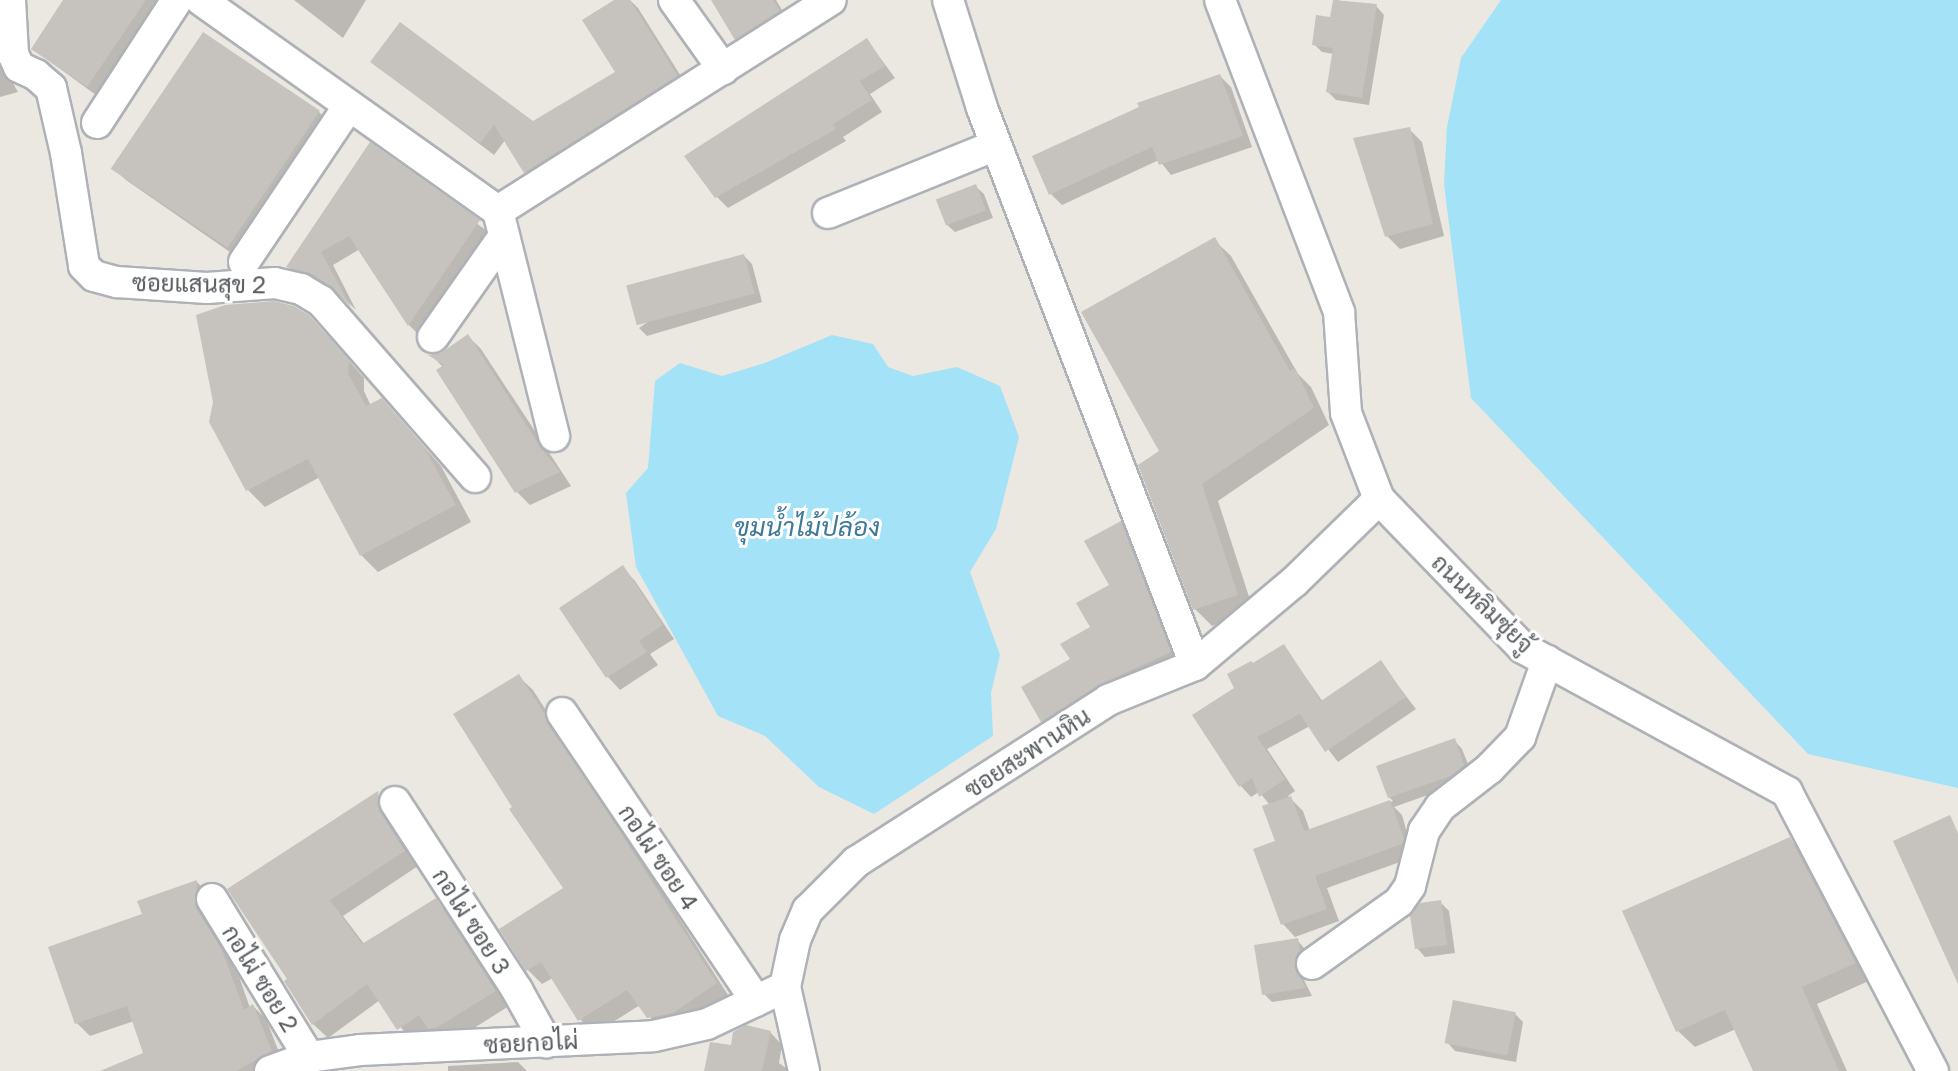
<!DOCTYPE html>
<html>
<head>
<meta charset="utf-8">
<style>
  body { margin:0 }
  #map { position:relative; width:1958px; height:1071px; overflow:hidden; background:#ebe7e1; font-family:"Golos Text",Sarabun,sans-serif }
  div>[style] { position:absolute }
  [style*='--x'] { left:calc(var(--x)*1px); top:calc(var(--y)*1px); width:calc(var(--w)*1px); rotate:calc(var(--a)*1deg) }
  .water>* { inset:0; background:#a4e2f8 }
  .shadow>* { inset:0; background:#0003 }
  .building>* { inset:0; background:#c6c2be; transform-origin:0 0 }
  .roads { filter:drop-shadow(2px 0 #aeb2b6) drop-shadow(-2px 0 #aeb2b6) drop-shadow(0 2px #aeb2b6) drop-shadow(0 -2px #aeb2b6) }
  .street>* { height:30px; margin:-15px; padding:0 15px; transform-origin:15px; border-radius:15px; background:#fff }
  span { translate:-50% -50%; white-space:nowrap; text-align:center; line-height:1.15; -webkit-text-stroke:6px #fff; paint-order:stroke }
  .street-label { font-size:24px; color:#595e61 }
  .water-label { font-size:26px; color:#3e7997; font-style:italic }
</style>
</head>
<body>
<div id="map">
  <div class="water">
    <i style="clip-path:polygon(1501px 0,1958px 0,1958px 788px,1808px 754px,1471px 398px,1444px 184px,1447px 127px,1461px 58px)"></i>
    <i style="clip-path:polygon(832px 335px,873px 344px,888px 367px,913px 376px,957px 367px,1000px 386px,1019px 437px,996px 529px,970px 572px,1000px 655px,991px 693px,993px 736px,874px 814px,819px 787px,765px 736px,718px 716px,636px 567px,626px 493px,648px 468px,655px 381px,680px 363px,722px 376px,765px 363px)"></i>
  </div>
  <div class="shadow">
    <i style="clip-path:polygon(66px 0,166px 0,100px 98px,33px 49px)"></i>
    <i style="clip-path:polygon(294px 0,366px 0,343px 38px)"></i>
    <i style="clip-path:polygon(617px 0,630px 0,638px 8px,689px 89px,538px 184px,526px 172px,506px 139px,494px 155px,372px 62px,533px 123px,617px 72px)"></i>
    <i style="clip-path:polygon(714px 0,776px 0,791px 25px,749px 51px,736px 38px)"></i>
    <i style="clip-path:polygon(1335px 0,1376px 6px,1384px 15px,1369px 105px,1336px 100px,1328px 92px,1334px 54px,1322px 52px,1314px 44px,1332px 20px)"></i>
    <i style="clip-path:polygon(0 20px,10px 78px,18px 92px,0 97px)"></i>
    <i style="clip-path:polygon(203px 34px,319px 112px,332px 125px,240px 259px,126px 180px,113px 168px)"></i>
    <i style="clip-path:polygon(867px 40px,895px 78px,870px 94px,882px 112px,843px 137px,846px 141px,728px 208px,716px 196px)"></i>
    <i style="clip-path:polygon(1220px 76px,1231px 87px,1252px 147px,1171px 175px,1159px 160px,1062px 205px,1051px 194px)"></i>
    <i style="clip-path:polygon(1409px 129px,1422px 142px,1444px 236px,1400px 249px,1387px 236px)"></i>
    <i style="clip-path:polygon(371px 145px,491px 234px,421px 337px,409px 325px,360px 249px,333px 265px,356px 310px,343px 297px,325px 285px,301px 279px,288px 267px)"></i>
    <i style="clip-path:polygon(975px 186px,984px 194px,993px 218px,955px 232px,946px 224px)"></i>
    <i style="clip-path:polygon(1214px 240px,1231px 256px,1298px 374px,1311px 387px,1329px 425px,1218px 501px,1254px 612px,1212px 626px,1195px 609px,1162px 452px)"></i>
    <i style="clip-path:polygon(744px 256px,752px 264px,762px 302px,647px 336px,639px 328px)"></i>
    <i style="clip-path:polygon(326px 334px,364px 378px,364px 391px,371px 406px,398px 417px,441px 466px,471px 522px,378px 572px,361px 555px,320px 477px,265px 507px,248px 490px,212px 422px)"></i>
    <i style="clip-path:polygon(468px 336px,481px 349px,571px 486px,530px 505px,517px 492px,444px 368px,432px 356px,442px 355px)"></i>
    <i style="clip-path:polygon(1120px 523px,1133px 536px,1182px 665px,1055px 733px,1042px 721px,1111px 586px)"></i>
    <i style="clip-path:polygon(623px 568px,635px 581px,674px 639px,650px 654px,658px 665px,620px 690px,608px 677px,562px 608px)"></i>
    <i style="clip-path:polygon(1284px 646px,1323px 702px,1380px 662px,1416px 709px,1338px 762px,1310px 726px,1267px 749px,1295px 791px,1288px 796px,1303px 811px,1310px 831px,1393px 801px,1389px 797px,1454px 740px,1462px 749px,1472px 774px,1459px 784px,1394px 807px,1402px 815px,1414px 857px,1327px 888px,1339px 921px,1295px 937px,1283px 924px,1277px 842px,1270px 805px,1259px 792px,1251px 797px,1240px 785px,1237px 688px,1253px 666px)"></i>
    <i style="clip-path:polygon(518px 676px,533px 690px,730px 998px,663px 1032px,640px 1005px,594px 1034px,580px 1019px,553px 978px,542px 984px,528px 970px,501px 929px,566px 888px,515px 808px)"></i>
    <i style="clip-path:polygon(377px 794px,391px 808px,393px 828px,418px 866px,343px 916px,365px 945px,435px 900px,450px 915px,509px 1006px,452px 1042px,445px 1043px,433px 1030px,413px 1043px,380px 1000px,328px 1038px,313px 1024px,286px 982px)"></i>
    <i style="clip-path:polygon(1790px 840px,1807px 856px,1871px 980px,1817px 1004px,1847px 1071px,1755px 1071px,1736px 1029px,1695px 1047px,1678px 1031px)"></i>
    <i style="clip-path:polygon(197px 882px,210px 896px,209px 923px,235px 965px,250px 1008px,253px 1006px,266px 1019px,284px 1065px,276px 1071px,109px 1071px,146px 1054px,134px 1021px,90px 1036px,77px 1023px,145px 915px)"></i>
    <i style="clip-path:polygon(1440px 902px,1449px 911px,1455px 953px,1425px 957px,1417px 948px)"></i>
    <i style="clip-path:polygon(1297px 940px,1305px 949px,1307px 961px,1302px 976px,1312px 996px,1272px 1002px,1264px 994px)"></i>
    <i style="clip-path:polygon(1515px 1014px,1523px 1022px,1516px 1062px,1455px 1051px,1447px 1042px)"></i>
    <i style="clip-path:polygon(770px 1032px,782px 1045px,779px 1063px,790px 1071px,706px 1071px,732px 1047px)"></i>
    <i style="clip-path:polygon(518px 1062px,527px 1071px,448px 1071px,448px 1066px)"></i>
  </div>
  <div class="building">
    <i style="clip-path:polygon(63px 0,146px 0,87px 87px,31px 49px)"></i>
    <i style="clip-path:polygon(614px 0,630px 0,678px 76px,524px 173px,494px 125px,480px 143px,370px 62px,400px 22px,533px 121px,615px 72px,582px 20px)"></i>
    <i style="clip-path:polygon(711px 0,773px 0,780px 11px,735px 40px)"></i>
    <i style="clip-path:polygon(1333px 0,1377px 4px,1362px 98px,1326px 92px,1333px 48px,1312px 45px,1316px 15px,1330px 17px)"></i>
    <i style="left:203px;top:32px;width:141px;height:165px;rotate:34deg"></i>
    <i style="clip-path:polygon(867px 38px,885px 66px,860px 81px,872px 100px,833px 124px,836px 129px,715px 198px,684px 156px)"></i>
    <i style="clip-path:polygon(1220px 74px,1243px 136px,1159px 165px,1152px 147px,1049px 195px,1032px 156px,1139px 107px,1137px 103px)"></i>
    <i style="clip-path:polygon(1410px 127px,1433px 224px,1385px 237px,1353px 138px)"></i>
    <i style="clip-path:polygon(370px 142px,480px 220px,408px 326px,349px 236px,321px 252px,351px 307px,330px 286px,310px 273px,286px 267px)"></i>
    <i style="left:976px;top:184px;width:28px;height:43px;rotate:69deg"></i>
    <i style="clip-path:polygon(1215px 237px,1290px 371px,1295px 368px,1314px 408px,1202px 484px,1238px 595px,1193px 610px,1138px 465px,1159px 451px,1081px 312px)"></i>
    <i style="left:744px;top:254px;width:41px;height:122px;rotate:75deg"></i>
    <i style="clip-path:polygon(274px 301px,294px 306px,309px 315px,349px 360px,348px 373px,366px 406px,382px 398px,424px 447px,456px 505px,360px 556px,308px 459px,246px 491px,209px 422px,213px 402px,196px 315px,225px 305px)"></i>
    <i style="clip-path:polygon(468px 334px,541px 448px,560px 472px,515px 493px,436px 370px,444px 365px,428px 355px,441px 353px)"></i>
    <i style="clip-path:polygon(1121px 521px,1171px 652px,1099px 685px,1041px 722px,1021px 687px,1070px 659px,1060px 644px,1090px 627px,1076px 603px,1109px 585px,1084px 541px)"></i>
    <i style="clip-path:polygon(623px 565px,663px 625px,639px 641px,647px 652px,606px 678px,559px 608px)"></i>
    <i style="clip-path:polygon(1284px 644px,1321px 701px,1381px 660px,1406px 697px,1325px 752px,1300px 714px,1257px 737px,1285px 779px,1259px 797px,1252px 778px,1239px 787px,1192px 715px,1234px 688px,1227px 674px,1251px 661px,1253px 663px)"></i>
    <i style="clip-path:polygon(519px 674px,717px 983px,673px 1013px,647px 1018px,627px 990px,578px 1021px,541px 962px,526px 971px,499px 929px,563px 888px,509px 809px,512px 807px,453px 714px)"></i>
    <i style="clip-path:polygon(1455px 738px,1464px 765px,1451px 776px,1388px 798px,1376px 766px)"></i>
    <i style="clip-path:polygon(378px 791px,380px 811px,405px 851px,330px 900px,362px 944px,436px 898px,496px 991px,436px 1028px,428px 1029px,419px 1015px,397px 1030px,367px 984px,312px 1025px,284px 981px,287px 979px,227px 889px)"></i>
    <i style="clip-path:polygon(1291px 796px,1304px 831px,1390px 800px,1404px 838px,1402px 844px,1315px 876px,1327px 909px,1281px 925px,1253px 849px,1275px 841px,1262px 806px)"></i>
    <i style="clip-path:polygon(1950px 815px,1958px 833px,1958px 984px,1893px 841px)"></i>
    <i style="clip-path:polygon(1790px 837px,1856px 963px,1802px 987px,1839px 1071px,1753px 1071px,1725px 1010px,1676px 1032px,1622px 911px)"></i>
    <i style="clip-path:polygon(197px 880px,196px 908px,222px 950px,244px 1010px,253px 1004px,272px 1051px,236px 1071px,100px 1071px,143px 1053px,127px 1006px,75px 1024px,48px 947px,142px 914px,137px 901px)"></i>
    <i style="clip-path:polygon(1441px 900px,1447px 945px,1415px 949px,1410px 916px,1420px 903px)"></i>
    <i style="clip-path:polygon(1298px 938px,1300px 951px,1294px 966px,1306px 988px,1262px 995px,1254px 945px)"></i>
    <i style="left:1453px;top:1000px;width:64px;height:44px;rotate:11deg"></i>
    <i style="clip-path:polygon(746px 1025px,771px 1031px,762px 1071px,704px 1071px,710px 1042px,731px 1045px,733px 1032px)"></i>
  </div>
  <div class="roads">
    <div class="street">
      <i style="--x:10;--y:0;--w:54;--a:86.8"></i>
      <i style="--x:13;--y:54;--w:14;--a:65"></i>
      <i style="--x:19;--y:67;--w:19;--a:25"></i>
      <i style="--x:36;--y:75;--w:20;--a:41"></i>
      <i style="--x:51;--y:88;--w:67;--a:77"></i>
      <i style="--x:66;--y:153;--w:114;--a:80.9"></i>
      <i style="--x:84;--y:266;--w:14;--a:45"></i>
      <i style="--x:94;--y:276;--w:24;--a:15"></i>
      <i style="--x:117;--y:282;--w:90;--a:3.8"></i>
      <i style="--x:207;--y:288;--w:68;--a:-4.2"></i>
      <i style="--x:275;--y:283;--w:27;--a:13"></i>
      <i style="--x:301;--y:289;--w:23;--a:31"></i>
      <i style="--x:321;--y:301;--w:234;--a:48.8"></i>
      <i style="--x:201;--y:0;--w:364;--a:35.4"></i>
      <i style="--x:498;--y:211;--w:232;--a:76"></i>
      <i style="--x:674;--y:0;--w:85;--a:54.6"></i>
      <i style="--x:948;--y:0;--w:113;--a:72.5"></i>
      <i style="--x:982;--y:108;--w:596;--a:69.07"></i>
      <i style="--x:1220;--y:0;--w:334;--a:69.1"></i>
      <i style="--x:1339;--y:312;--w:101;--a:86"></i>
      <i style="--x:1346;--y:413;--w:92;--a:69"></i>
      <i style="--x:1379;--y:499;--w:207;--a:46"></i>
      <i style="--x:1523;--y:648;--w:301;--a:28.6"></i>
      <i style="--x:1787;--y:792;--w:315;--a:62.4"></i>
      <i style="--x:97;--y:123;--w:147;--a:-57"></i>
      <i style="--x:498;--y:211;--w:394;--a:-32.4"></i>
      <i style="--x:828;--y:213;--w:181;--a:-22"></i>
      <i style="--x:244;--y:262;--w:188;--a:-56.1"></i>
      <i style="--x:433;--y:337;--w:123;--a:-54.9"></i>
      <i style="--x:562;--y:713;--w:347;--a:56"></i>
      <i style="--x:395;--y:802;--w:224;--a:57"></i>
      <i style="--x:517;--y:990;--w:60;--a:60.9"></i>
      <i style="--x:212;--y:899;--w:185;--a:58.5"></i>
      <i style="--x:1312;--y:964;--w:107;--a:-35.5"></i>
      <i style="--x:1399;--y:902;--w:19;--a:-55"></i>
      <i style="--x:1410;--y:886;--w:57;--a:-75.7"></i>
      <i style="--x:1424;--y:831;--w:29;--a:-56"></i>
      <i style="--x:1440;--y:807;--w:62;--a:-37.8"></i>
      <i style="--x:1489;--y:769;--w:45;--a:-45.9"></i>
      <i style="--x:1520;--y:737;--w:81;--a:-70.4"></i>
      <i style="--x:270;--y:1071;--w:41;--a:-19.7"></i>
      <i style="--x:309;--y:1057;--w:51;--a:-7.8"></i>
      <i style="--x:360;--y:1050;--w:294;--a:-2.7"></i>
      <i style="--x:654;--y:1036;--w:54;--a:-12.8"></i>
      <i style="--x:707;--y:1024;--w:86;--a:-25.4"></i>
      <i style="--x:804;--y:1071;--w:86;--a:-102.7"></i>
      <i style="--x:785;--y:987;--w:48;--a:-78"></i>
      <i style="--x:795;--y:940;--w:33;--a:-67"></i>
      <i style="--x:808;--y:910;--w:68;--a:-45"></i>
      <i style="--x:856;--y:862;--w:300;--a:-32.7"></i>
      <i style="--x:1108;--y:700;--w:94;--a:-21.9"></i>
      <i style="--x:1195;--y:665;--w:129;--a:-40"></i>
      <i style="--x:1294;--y:582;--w:119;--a:-44.3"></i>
    </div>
  </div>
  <div class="street-label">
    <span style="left:199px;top:283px;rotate:1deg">ซอยแสนสุข 2</span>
    <span style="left:1483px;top:603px;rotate:44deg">ถนนหลิมซุ่ยจู้</span>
    <span style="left:1027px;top:752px;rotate:-33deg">ซอยสะพานหิน</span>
    <span style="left:659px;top:857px;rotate:56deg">กอไผ่ ซอย 4</span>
    <span style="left:472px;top:921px;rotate:57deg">กอไผ่ ซอย 3</span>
    <span style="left:261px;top:978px;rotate:58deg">กอไผ่ ซอย 2</span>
    <span style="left:531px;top:1042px;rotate:-3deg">ซอยกอไผ่</span>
  </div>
  <div class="water-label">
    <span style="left:807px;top:527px">ขุมน้ำไม้ปล้อง</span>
  </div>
</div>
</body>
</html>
